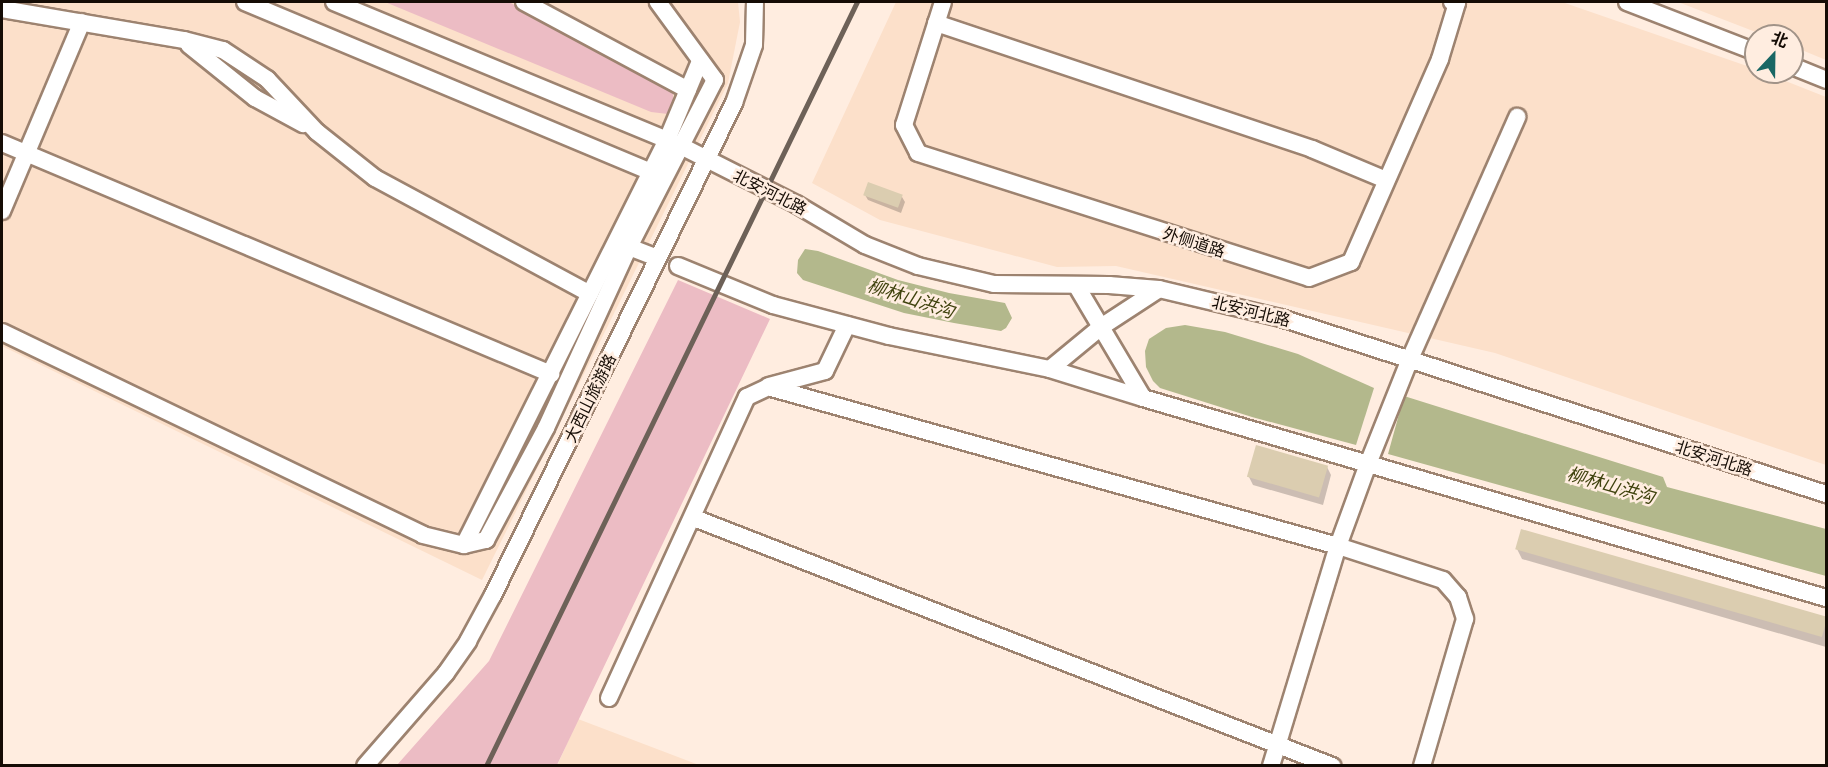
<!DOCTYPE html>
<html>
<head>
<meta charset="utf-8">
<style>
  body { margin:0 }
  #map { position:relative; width:1828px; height:767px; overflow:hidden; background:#ffede0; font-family:"Noto Sans","Noto Sans SC",sans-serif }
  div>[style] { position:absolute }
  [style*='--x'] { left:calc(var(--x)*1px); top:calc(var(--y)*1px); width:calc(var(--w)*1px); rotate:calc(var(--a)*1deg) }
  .built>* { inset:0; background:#fce0ca }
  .green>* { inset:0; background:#ecbcc4 }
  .water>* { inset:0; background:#b3b88c }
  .shadow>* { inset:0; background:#0003 }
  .building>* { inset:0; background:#dbcdb0; transform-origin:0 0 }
  .roads { filter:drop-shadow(2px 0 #9d8370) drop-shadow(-2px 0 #9d8370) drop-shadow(0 2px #9d8370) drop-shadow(0 -2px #9d8370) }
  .minor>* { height:16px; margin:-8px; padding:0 8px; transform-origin:8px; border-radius:8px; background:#fff }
  .rail>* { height:4.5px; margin:-2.25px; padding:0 2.25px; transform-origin:2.25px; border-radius:2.25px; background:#6d6158 }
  span { translate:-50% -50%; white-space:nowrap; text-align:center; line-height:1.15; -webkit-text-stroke:5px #ffede0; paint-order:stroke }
  .street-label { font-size:16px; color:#150c05 }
  .water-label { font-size:18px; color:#3f420d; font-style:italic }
  .frame { position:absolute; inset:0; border:3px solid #150c05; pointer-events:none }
  .north { position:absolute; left:1744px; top:24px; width:60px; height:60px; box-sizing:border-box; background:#ffede0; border:2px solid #a19388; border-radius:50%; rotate:22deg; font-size:16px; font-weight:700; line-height:24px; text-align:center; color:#150c05 }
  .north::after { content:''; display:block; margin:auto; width:21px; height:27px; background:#196764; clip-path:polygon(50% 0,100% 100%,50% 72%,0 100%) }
</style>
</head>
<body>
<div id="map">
  <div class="built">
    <i style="clip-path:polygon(2px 2px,738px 2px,740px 22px,728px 83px,482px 580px,2px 346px)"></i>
    <i style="clip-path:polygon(896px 2px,1562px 2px,1747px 66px,1756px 69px,1756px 72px,1763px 72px,1826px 97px,1826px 465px,1495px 353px,1116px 266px,1057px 267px,880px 220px,812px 183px)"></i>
    <i style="clip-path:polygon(1678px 2px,1826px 2px,1826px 60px,1792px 46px,1792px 36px,1766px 36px)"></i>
    <i style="clip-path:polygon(578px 719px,699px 765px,557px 766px)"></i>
  </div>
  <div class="green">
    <i style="clip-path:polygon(385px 2px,509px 2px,669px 88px,673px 94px,673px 111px,668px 114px,651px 112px)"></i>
    <i style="clip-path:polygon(678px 280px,770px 319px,557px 765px,397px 765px,489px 661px)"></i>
  </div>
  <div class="water">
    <i style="clip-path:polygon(805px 249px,818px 251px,898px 280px,949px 293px,1005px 303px,1012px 318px,1006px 328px,1001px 331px,954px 323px,904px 313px,803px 280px,797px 273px,798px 260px)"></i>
    <i style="clip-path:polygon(1185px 325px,1225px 332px,1298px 354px,1374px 388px,1356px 445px,1252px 417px,1160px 388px,1153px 381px,1146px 367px,1145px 351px,1149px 339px,1166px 328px)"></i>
    <i style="clip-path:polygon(1404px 396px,1663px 477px,1667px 487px,1826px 529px,1826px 576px,1388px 454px)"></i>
  </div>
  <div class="shadow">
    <i style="clip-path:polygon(865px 195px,902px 197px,905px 202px,901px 213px,868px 200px)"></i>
    <i style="clip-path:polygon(1327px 467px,1331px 475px,1323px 505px,1253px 485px,1249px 477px)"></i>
    <i style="clip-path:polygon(1517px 549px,1826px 620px,1826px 647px,1522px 559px)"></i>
  </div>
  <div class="building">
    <i style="left:868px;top:182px;width:37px;height:14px;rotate:20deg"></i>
    <i style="left:1256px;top:445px;width:75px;height:33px;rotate:16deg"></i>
    <i style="left:1521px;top:529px;width:319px;height:21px;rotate:16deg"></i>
  </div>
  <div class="roads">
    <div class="minor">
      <i style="--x:245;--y:2;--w:438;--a:22.7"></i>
      <i style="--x:334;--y:2;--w:376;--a:22.5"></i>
      <i style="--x:681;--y:146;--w:129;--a:26.8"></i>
      <i style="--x:796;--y:204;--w:80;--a:30.7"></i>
      <i style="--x:865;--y:245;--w:57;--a:21.6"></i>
      <i style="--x:918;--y:266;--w:78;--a:13.3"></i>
      <i style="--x:994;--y:284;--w:115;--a:0.5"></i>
      <i style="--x:1109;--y:285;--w:50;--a:4.6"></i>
      <i style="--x:1159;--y:289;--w:125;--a:13.4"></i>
      <i style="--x:1281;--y:318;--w:573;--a:17.9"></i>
      <i style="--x:524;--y:2;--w:186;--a:28.2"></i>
      <i style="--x:943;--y:2;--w:129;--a:107.6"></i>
      <i style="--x:904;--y:125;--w:31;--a:63"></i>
      <i style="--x:918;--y:153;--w:410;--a:17.7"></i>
      <i style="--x:1309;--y:278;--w:45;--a:-20.9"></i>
      <i style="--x:1351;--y:262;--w:222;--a:-66.3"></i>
      <i style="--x:1440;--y:59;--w:59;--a:-73.1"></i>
      <i style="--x:1457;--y:3;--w:5;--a:-169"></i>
      <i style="--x:1627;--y:2;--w:138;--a:21.2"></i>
      <i style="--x:2;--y:9;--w:185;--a:9.7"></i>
      <i style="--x:184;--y:40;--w:40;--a:14.4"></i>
      <i style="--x:223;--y:50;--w:53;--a:33.4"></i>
      <i style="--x:267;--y:79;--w:73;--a:46.7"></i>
      <i style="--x:317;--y:132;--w:74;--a:38.4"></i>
      <i style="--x:375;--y:178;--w:244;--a:28.3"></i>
      <i style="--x:936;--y:23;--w:397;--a:18.5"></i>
      <i style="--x:1312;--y:149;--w:80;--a:22.7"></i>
      <i style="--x:189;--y:45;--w:85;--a:38.8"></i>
      <i style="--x:255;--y:98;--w:55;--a:28.4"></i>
      <i style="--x:1792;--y:66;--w:37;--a:22"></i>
      <i style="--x:2;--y:143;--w:596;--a:22.82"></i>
      <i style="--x:2;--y:211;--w:205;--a:-67.1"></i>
      <i style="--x:629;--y:247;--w:25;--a:21"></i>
      <i style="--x:678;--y:266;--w:103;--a:22.3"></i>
      <i style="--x:773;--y:305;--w:120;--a:15"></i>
      <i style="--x:889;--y:336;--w:164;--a:11.6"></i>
      <i style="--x:1050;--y:369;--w:97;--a:17.3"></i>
      <i style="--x:1143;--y:398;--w:712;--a:16.32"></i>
      <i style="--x:1076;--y:285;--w:131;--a:59.3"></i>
      <i style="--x:2;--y:332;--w:467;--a:25.7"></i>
      <i style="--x:423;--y:535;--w:42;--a:13.7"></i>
      <i style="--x:464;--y:545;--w:23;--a:-13"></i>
      <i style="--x:486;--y:540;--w:127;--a:-61.8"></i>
      <i style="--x:546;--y:428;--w:199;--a:-65.4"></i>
      <i style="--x:629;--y:247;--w:188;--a:-62.8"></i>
      <i style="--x:715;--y:80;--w:97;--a:-126.2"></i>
      <i style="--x:1050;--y:369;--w:66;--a:-39.5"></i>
      <i style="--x:1101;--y:327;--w:69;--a:-33.2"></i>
      <i style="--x:769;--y:386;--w:58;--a:-15"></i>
      <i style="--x:825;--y:371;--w:51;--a:-64.4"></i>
      <i style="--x:694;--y:518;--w:685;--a:21.24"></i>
      <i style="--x:464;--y:545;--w:453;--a:-63.4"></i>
      <i style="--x:667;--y:140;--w:86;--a:-67.3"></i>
      <i style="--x:609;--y:698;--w:331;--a:-65.4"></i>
      <i style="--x:747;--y:397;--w:23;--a:-25"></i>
      <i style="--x:768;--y:387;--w:592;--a:15.59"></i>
      <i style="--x:1338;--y:546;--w:110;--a:17.9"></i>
      <i style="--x:1443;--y:580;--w:23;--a:49"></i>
      <i style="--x:1458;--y:597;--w:23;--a:72"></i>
      <i style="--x:1465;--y:619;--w:153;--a:106.3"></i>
      <i style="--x:365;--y:766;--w:123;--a:-48.9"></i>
      <i style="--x:446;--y:673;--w:39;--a:-55"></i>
      <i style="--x:468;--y:641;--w:52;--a:-61.5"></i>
      <i style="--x:493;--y:595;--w:548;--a:-63.9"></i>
      <i style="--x:734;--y:103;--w:61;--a:-71"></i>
      <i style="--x:754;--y:45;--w:43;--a:-88.7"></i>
      <i style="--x:1271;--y:766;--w:230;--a:-73.1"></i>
      <i style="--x:1338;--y:546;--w:87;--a:-69.9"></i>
      <i style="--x:1368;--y:464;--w:113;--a:-68.2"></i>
      <i style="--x:1410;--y:359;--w:265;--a:-66.1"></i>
    </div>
  </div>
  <div class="rail">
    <i style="--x:486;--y:766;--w:849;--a:-64.1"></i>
  </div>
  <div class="street-label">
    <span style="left:770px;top:192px;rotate:27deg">北安河北路</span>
    <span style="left:1194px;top:242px;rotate:18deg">外侧道路</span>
    <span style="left:1251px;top:311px;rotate:14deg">北安河北路</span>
    <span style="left:590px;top:398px;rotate:-64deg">大西山旅游路</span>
    <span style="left:1714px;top:458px;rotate:18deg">北安河北路</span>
  </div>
  <div class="water-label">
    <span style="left:911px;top:298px;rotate:18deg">柳林山洪沟</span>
    <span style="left:1611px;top:485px;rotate:16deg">柳林山洪沟</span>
  </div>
  <div class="frame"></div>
  <div class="north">北</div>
</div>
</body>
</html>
